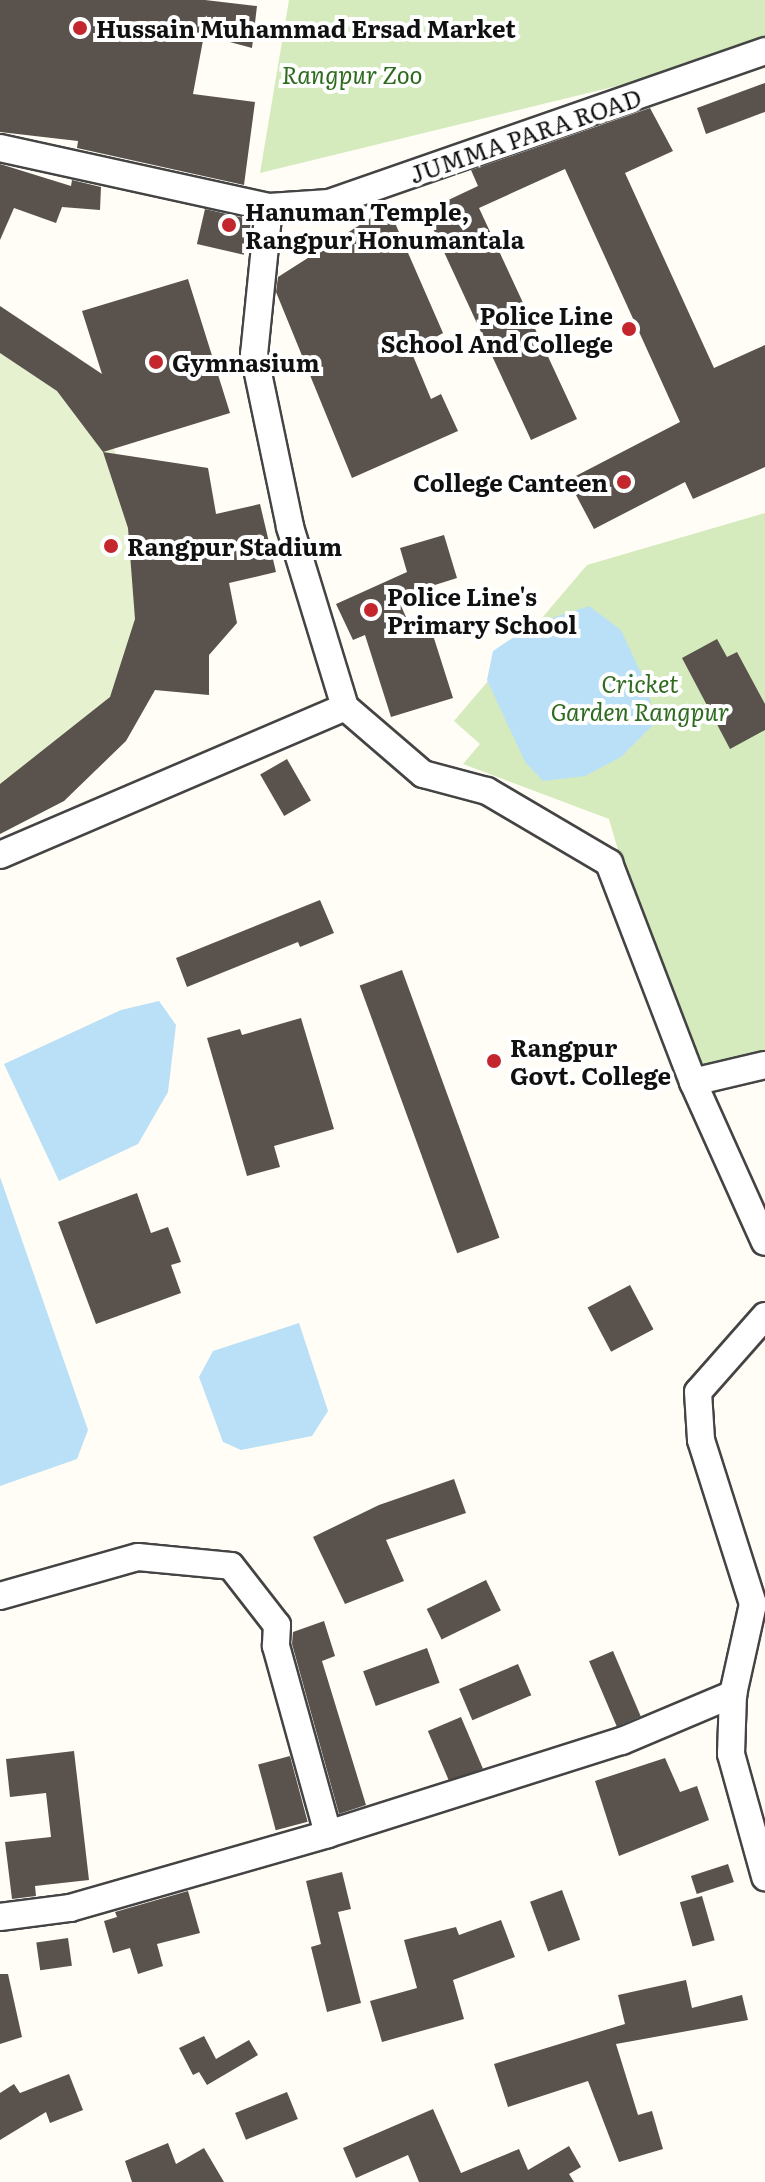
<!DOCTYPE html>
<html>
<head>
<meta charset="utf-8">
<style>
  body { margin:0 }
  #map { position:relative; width:765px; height:2182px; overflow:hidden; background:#fffdf5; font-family:Literata,serif }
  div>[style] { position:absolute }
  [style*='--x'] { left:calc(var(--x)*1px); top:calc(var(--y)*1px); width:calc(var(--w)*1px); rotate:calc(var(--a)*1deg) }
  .green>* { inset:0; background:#d5ebbd }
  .pitch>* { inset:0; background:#e6f2cf }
  .water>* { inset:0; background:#b9e0f7 }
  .building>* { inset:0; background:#5a524d; transform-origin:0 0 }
  .roads { filter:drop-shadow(2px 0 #444) drop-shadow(-2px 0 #444) drop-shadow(0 2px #444) drop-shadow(0 -2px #444) }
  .street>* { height:26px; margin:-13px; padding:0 13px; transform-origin:13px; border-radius:13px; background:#fff }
  .dots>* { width:22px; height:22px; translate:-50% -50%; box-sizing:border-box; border:4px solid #fff; border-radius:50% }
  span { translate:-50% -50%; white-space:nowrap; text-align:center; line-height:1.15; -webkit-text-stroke:8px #fff; paint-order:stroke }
  .poi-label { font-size:24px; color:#111; font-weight:700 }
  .left { translate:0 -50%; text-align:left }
  .right { translate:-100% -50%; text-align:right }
  .park-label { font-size:24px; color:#2f6b1f; font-style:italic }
  .street-label { font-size:24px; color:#111 }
</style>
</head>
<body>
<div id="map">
  <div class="green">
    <i style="clip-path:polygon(289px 0,765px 0,765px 50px,260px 173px)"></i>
    <i style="clip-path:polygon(765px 513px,765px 1074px,690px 1096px,609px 819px,463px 764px,480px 744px,454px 721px,587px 565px)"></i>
  </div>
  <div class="pitch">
    <i style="clip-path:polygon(0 307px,77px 357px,116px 454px,208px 468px,237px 623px,209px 655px,209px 695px,155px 690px,125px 741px,64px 801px,0 834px)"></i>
  </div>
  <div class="water">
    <i style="clip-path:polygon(589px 606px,621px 630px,648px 688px,654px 724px,621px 757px,585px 776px,543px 781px,525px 762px,487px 680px,493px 651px,533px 624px)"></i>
    <i style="clip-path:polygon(159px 1001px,176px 1025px,168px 1092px,138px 1144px,59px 1181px,4px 1064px,121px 1010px)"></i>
    <i style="clip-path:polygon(0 1177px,88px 1430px,77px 1459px,0 1486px)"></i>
    <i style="clip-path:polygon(299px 1323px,328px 1411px,312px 1436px,241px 1450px,223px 1442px,199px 1377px,213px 1351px)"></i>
  </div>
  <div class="building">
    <i style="clip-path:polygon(0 0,205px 0,257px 6px,252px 48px,204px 35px,193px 94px,255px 102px,244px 185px,77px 148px,78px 141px,0 132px)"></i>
    <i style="clip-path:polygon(765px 83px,765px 112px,706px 134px,697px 108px)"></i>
    <i style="clip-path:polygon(650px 108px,673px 151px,625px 173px,714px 368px,765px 345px,765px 467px,693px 499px,685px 482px,594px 529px,568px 480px,680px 422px,565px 169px,479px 208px,577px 419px,531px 440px,425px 211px,478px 186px,471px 170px)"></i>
    <i style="clip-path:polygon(0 164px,71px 186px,72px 180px,101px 187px,100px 210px,62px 207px,56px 223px,14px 208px,0 240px)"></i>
    <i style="clip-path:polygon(388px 207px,443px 333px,411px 351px,431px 399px,441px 394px,458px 431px,352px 478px,276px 292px,278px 277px)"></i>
    <i style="left:205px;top:209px;width:48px;height:36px;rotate:13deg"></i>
    <i style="clip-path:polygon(188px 279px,230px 413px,103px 452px,57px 391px,0 353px,0 306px,102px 374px,82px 311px)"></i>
    <i style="clip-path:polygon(103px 452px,208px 468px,216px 514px,260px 504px,276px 572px,229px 583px,237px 623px,209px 655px,209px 695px,155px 690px,126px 741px,64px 801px,0 834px,0 784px,110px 697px,135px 619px,128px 528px)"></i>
    <i style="clip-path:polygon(444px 535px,457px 578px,397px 597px,415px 637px,432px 632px,453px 698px,391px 717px,365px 635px,353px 640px,336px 604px,407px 572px,400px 548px)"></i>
    <i style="clip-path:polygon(717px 639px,727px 657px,737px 652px,765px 704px,765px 730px,730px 749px,682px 658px)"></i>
    <i style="left:287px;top:759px;width:48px;height:31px;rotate:60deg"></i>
    <i style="clip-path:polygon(320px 900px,334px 933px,300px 947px,298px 942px,187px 987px,176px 958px)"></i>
    <i style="left:402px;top:970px;width:285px;height:45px;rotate:70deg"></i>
    <i style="clip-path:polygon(301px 1018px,334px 1129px,274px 1146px,280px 1167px,247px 1176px,207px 1038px,240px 1029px,242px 1035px)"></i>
    <i style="clip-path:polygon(137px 1193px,151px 1233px,168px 1227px,181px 1262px,171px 1265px,181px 1293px,96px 1324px,58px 1222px)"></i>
    <i style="left:630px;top:1285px;width:50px;height:48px;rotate:62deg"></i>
    <i style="clip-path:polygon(454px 1479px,466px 1513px,386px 1540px,404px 1581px,345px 1604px,313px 1537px,379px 1505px)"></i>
    <i style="left:486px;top:1580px;width:34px;height:66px;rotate:64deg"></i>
    <i style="clip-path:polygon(324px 1621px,335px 1656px,322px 1661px,366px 1805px,339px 1814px,292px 1644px,293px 1632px)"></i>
    <i style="left:427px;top:1648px;width:37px;height:68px;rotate:70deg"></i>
    <i style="left:613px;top:1651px;width:71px;height:26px;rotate:67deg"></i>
    <i style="left:518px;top:1664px;width:34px;height:64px;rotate:67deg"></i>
    <i style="left:461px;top:1717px;width:56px;height:36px;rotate:67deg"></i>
    <i style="clip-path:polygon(74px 1751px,89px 1880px,35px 1886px,36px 1896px,12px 1899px,5px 1842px,51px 1837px,46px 1793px,10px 1797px,6px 1759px)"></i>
    <i style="left:290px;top:1756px;width:68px;height:33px;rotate:75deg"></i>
    <i style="clip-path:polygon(665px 1758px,680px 1792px,697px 1786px,709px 1820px,619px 1856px,595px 1781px)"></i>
    <i style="left:728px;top:1864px;width:19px;height:39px;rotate:72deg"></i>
    <i style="clip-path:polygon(342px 1872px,351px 1909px,338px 1912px,361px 2003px,327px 2012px,311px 1947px,321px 1944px,306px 1881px)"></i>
    <i style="left:562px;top:1890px;width:53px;height:34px;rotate:70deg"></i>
    <i style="clip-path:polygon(188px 1891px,200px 1933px,157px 1944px,163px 1966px,138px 1974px,130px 1948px,113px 1953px,104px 1921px,117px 1917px,115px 1912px)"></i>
    <i style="left:702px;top:1896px;width:46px;height:23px;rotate:74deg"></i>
    <i style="clip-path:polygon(501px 1920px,515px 1957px,453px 1980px,464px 2019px,382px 2042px,370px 2001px,417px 1988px,404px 1940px,456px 1927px,459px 1935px)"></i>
    <i style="left:68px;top:1938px;width:28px;height:32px;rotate:82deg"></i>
    <i style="clip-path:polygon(0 1974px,8px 1974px,22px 2037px,0 2044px)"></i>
    <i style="clip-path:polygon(686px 1980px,692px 2008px,742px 1995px,748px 2020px,616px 2044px,638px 2115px,652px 2111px,663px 2149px,619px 2162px,588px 2081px,508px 2107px,494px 2064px,625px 2024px,618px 1995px)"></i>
    <i style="clip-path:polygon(204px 2036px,216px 2059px,249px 2040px,258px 2055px,207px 2085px,199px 2072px,193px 2075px,179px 2048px)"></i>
    <i style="clip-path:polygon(69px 2074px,83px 2110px,50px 2123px,46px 2112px,0 2140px,0 2093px,14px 2084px,20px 2093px)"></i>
    <i style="left:287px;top:2092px;width:29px;height:56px;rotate:68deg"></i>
    <i style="clip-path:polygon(433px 2109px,461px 2173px,519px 2149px,528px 2170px,569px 2146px,581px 2167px,569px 2174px,574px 2182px,419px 2182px,408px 2155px,356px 2178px,343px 2148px)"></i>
    <i style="clip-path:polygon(168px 2143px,176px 2164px,204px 2148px,224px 2182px,132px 2182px,125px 2161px)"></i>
  </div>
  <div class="roads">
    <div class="street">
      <i style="--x:0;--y:148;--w:275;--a:12.4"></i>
      <i style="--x:269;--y:207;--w:60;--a:-3.8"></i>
      <i style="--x:329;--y:203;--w:462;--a:-19.2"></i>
      <i style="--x:269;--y:207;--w:148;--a:95.8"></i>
      <i style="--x:254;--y:354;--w:177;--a:78.2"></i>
      <i style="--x:290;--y:527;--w:188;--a:73"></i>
      <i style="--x:345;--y:707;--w:103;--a:40.7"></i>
      <i style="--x:423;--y:774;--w:66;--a:14.9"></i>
      <i style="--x:487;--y:791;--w:142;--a:30.5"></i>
      <i style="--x:609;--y:863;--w:235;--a:69"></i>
      <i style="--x:693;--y:1082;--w:175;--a:65.8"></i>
      <i style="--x:0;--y:855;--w:375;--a:-23.2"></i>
      <i style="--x:693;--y:1082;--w:74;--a:-13.3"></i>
      <i style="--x:765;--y:1316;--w:101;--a:131.4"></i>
      <i style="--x:698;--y:1392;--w:48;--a:86.4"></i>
      <i style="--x:701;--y:1440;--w:172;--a:72.4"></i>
      <i style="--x:753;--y:1604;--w:92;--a:102.5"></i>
      <i style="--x:733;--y:1694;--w:60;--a:91.9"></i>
      <i style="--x:731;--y:1754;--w:128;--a:74.5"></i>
      <i style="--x:0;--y:1596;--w:143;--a:-15.8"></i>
      <i style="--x:138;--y:1557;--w:93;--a:5.5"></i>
      <i style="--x:231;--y:1566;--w:75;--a:52.1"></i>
      <i style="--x:277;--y:1625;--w:21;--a:93"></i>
      <i style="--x:276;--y:1646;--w:195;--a:74.5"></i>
      <i style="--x:0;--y:1917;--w:71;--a:-7.3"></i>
      <i style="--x:70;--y:1908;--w:268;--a:-16"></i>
      <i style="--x:328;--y:1834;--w:308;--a:-17.6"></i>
      <i style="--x:622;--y:1741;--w:121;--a:-22.9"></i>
    </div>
  </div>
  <div class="dots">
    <i style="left:80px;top:28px;background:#c4262e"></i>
    <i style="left:229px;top:225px;background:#c4262e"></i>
    <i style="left:629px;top:329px;background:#c4262e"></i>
    <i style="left:156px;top:362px;background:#c4262e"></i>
    <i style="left:624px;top:482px;background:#c4262e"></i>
    <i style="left:111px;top:546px;background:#c4262e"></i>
    <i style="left:371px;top:610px;background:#c4262e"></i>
    <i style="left:494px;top:1061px;background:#c4262e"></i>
  </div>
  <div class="poi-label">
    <span class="left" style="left:96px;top:28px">Hussain Muhammad Ersad Market</span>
    <span class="left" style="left:245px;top:225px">Hanuman Temple,<br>Rangpur Honumantala</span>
    <span class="right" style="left:613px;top:329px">Police Line<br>School And College</span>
    <span class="left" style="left:172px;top:362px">Gymnasium</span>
    <span class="right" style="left:608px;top:482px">College Canteen</span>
    <span class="left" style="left:127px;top:546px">Rangpur Stadium</span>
    <span class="left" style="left:387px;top:610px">Police Line's<br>Primary School</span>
    <span class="left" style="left:510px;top:1061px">Rangpur<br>Govt. College</span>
  </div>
  <div class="park-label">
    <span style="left:352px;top:74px">Rangpur Zoo</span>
    <span style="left:640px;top:697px">Cricket<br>Garden Rangpur</span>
  </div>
  <div class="street-label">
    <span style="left:525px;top:135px;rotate:-19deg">JUMMA PARA ROAD</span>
  </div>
</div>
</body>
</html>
